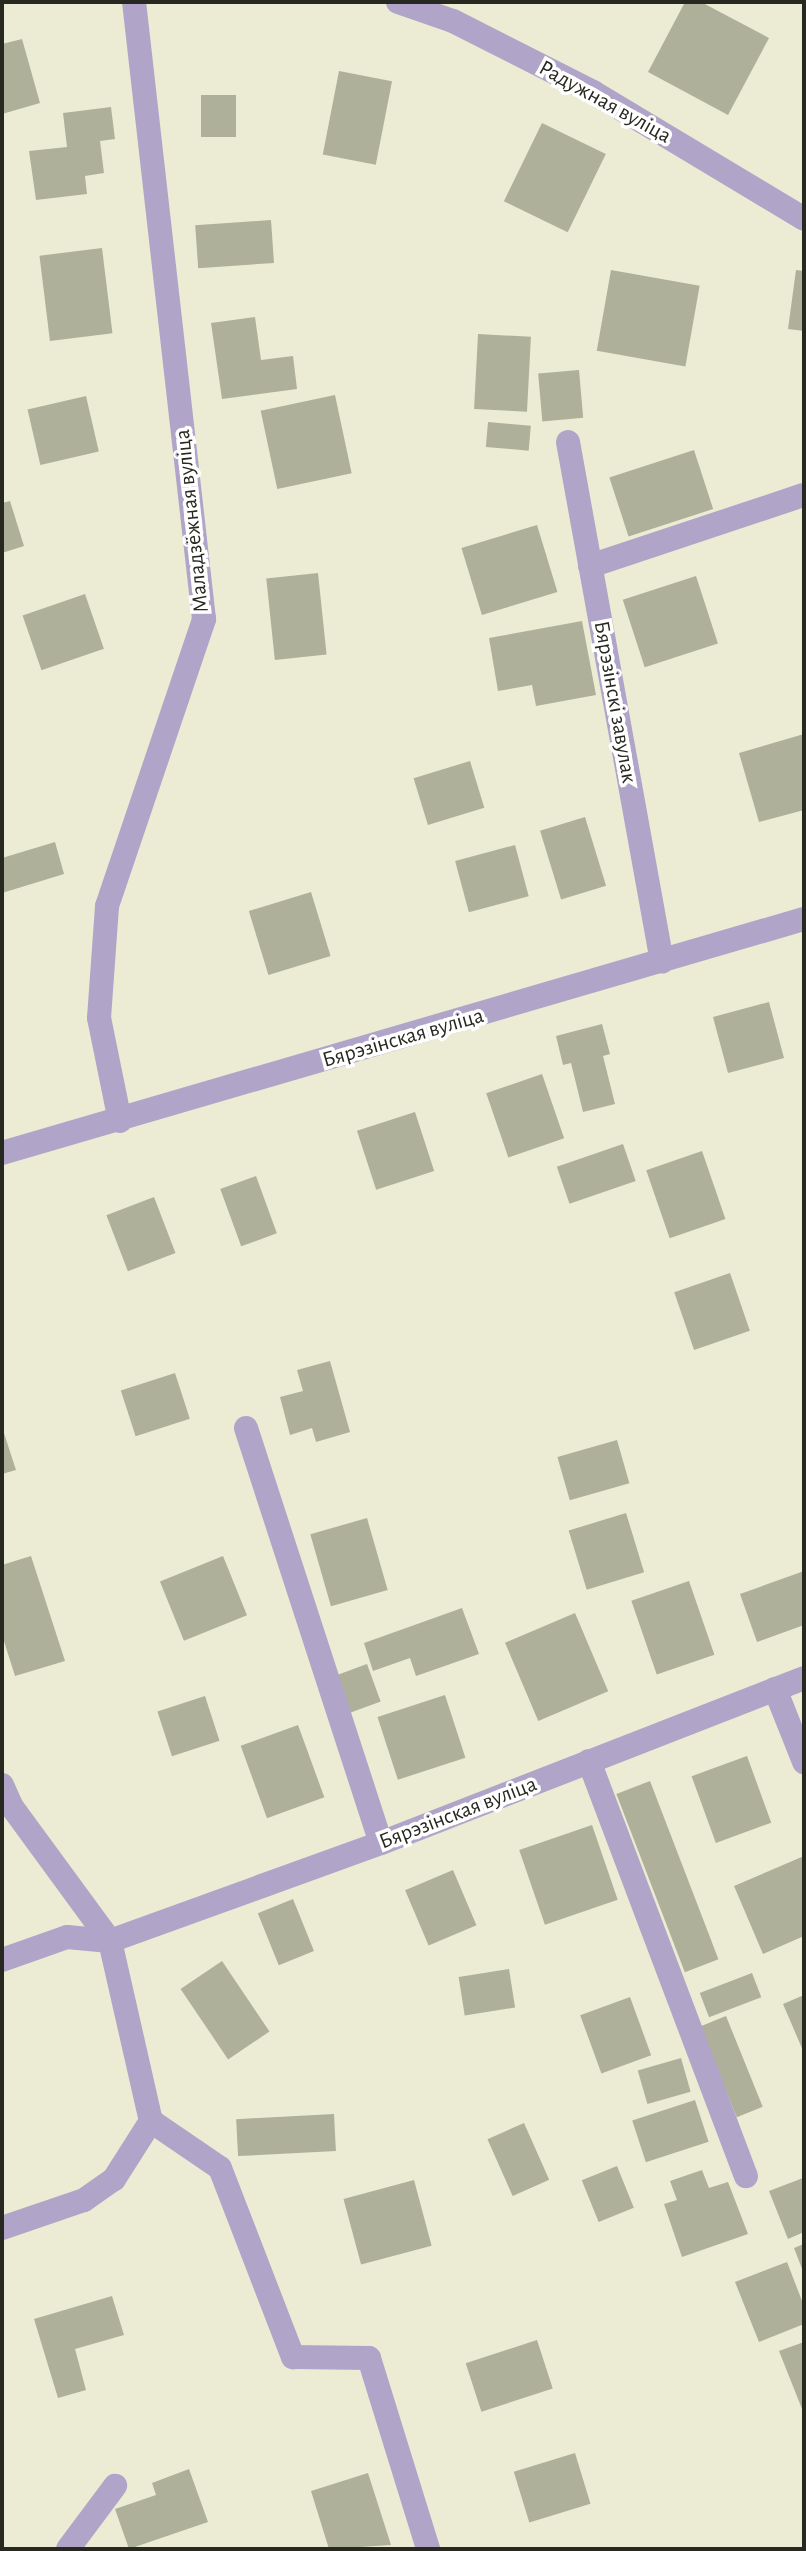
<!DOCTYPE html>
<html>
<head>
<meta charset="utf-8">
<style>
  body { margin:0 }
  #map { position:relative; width:806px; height:2551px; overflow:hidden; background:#ebecd3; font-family:"Alegreya Sans",sans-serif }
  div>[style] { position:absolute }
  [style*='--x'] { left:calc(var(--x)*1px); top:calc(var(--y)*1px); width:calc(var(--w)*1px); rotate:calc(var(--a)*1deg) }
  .building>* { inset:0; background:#afb099; transform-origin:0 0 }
  .service>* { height:24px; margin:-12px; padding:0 12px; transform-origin:12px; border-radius:12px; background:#b0a4c9 }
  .minor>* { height:24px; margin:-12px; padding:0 12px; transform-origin:12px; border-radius:12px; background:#b0a4c9 }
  span { translate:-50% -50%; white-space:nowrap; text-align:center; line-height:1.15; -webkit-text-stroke:7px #fff; paint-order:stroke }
  .street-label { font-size:22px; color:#27281f }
  .frame { position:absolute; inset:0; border:4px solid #27281f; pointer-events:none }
</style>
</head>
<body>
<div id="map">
  <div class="building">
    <i style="clip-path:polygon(685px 2px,701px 2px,769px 38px,728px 115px,648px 72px)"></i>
    <i style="clip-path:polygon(22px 39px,40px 103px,2px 114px,2px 44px)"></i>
    <i style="left:339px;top:71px;width:54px;height:85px;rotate:11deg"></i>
    <i style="left:201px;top:95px;width:35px;height:42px"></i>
    <i style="clip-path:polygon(111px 107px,115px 139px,100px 141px,104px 173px,85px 176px,87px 194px,36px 200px,29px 151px,67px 147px,63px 113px)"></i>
    <i style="left:542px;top:123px;width:71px;height:87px;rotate:26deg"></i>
    <i style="left:271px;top:220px;width:43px;height:76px;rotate:86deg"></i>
    <i style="left:102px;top:248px;width:86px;height:63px;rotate:83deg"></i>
    <i style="left:611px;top:270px;width:90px;height:82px;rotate:10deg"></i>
    <i style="clip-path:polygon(796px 270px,804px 271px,804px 331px,788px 329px)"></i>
    <i style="clip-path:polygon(255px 317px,261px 360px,293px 356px,297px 389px,222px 399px,211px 323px)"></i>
    <i style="left:478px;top:334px;width:53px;height:75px;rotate:3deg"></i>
    <i style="left:579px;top:370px;width:48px;height:41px;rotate:85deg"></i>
    <i style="left:335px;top:395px;width:80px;height:76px;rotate:78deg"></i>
    <i style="left:86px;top:396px;width:57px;height:60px;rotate:77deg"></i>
    <i style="left:488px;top:422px;width:43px;height:25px;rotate:5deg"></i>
    <i style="left:694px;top:450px;width:62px;height:89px;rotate:72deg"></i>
    <i style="clip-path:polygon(10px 501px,24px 546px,2px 553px,2px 503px)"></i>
    <i style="left:537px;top:525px;width:70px;height:79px;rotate:73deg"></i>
    <i style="left:318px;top:573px;width:82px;height:52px;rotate:84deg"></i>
    <i style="left:696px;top:576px;width:71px;height:77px;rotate:72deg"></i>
    <i style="left:85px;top:594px;width:58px;height:66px;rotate:71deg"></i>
    <i style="clip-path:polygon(582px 621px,596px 695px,536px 706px,532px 685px,498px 691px,489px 638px)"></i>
    <i style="clip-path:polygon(804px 734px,804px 810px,759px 822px,739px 753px)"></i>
    <i style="left:470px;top:761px;width:49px;height:59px;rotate:73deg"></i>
    <i style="left:585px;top:817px;width:72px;height:47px;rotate:73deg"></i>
    <i style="clip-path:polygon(55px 842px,64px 874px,2px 893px,2px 858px)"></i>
    <i style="left:515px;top:845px;width:53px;height:62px;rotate:75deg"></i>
    <i style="left:311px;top:892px;width:67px;height:65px;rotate:73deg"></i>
    <i style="left:769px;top:1002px;width:58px;height:58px;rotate:75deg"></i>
    <i style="clip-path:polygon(602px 1024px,610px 1054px,603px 1056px,615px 1104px,583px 1112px,571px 1063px,563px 1065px,556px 1036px)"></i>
    <i style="left:542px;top:1074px;width:68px;height:59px;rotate:71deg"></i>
    <i style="left:415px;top:1112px;width:62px;height:61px;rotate:72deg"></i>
    <i style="left:623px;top:1144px;width:39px;height:70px;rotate:71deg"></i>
    <i style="left:702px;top:1151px;width:72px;height:59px;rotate:71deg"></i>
    <i style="left:256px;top:1176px;width:61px;height:38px;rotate:70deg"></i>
    <i style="left:154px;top:1197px;width:60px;height:51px;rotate:69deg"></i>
    <i style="left:730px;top:1273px;width:61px;height:59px;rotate:71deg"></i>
    <i style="clip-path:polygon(330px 1361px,350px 1432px,316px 1442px,312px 1428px,290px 1435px,280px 1397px,303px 1391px,297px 1370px)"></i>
    <i style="left:175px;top:1373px;width:48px;height:57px;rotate:72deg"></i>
    <i style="clip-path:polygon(2px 1427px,16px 1470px,2px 1474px)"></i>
    <i style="left:617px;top:1440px;width:45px;height:62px;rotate:74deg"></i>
    <i style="left:626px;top:1513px;width:62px;height:60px;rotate:73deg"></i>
    <i style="left:367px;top:1518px;width:75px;height:59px;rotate:74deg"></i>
    <i style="clip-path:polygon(31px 1556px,65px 1661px,15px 1676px,2px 1635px,2px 1565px)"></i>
    <i style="left:223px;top:1556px;width:64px;height:68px;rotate:68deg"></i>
    <i style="clip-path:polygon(804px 1571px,804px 1625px,757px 1642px,740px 1594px)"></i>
    <i style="left:689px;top:1581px;width:78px;height:61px;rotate:71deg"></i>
    <i style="clip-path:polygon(462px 1608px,479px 1654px,416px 1676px,410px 1658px,373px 1671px,364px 1643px)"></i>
    <i style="left:575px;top:1613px;width:85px;height:76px;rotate:67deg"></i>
    <i style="left:367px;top:1664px;width:40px;height:34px;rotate:70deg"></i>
    <i style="left:445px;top:1695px;width:66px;height:71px;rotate:72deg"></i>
    <i style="left:205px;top:1696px;width:47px;height:50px;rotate:72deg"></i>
    <i style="left:298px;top:1725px;width:77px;height:61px;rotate:70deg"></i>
    <i style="left:747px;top:1756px;width:71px;height:59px;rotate:70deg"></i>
    <i style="left:650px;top:1781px;width:191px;height:36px;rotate:69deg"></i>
    <i style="left:592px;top:1825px;width:79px;height:77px;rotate:71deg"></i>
    <i style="clip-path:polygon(804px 1856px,804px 1936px,763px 1954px,734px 1886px)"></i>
    <i style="left:453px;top:1870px;width:60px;height:52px;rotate:67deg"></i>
    <i style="left:293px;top:1899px;width:56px;height:38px;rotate:68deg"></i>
    <i style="left:222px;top:1961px;width:85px;height:50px;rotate:56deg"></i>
    <i style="left:509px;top:1969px;width:39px;height:51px;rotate:81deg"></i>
    <i style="left:752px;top:1973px;width:26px;height:56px;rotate:69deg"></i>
    <i style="clip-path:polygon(804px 1995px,804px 2053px,783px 2004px)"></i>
    <i style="left:630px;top:1997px;width:62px;height:53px;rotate:70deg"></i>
    <i style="left:726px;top:2016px;width:98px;height:28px;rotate:68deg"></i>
    <i style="left:681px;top:2058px;width:35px;height:45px;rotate:74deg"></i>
    <i style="left:695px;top:2100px;width:44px;height:66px;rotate:72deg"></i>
    <i style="left:334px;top:2114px;width:37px;height:98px;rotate:87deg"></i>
    <i style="left:524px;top:2123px;width:62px;height:40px;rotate:66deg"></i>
    <i style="left:617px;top:2166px;width:45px;height:38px;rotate:68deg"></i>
    <i style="clip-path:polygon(702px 2170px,709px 2188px,728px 2182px,748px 2234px,682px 2257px,664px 2204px,677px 2200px,670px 2181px)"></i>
    <i style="clip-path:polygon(803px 2178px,804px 2232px,788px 2239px,769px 2191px)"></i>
    <i style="left:414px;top:2180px;width:68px;height:73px;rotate:75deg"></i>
    <i style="clip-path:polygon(804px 2244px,804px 2274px,794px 2248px)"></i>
    <i style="clip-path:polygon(787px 2262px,804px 2306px,804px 2324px,759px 2342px,735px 2282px)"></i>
    <i style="clip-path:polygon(112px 2296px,124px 2335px,75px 2349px,86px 2390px,58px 2398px,34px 2319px)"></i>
    <i style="left:537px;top:2340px;width:51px;height:75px;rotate:72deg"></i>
    <i style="clip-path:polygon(804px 2342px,804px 2414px,779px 2351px)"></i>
    <i style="left:575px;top:2453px;width:53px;height:64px;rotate:73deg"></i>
    <i style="clip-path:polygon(189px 2469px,208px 2522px,129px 2549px,115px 2509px,156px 2495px,152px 2483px)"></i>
    <i style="clip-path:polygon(368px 2473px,391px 2545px,329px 2549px,311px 2491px)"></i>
  </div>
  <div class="service">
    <i style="--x:590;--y:566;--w:225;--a:-18.4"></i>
    <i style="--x:246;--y:1428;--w:436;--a:72"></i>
    <i style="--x:775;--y:1689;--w:79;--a:68.3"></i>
    <i style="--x:589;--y:1761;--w:444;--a:69.3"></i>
    <i style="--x:2;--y:1960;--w:69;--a:-19.5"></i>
    <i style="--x:67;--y:1937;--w:43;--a:5.3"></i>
    <i style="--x:151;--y:2121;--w:83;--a:34.3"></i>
    <i style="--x:220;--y:2168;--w:203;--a:68.9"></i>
    <i style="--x:293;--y:2357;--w:76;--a:0.8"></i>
    <i style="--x:369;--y:2358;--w:200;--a:72.8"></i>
    <i style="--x:68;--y:2549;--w:79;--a:-53.3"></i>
  </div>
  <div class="minor">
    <i style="--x:398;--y:2;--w:58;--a:19.1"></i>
    <i style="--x:453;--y:21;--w:157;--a:26.9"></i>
    <i style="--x:593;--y:92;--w:246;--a:31"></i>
    <i style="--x:568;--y:442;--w:528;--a:79.75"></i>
    <i style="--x:120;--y:1121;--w:105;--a:-101.5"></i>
    <i style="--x:99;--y:1018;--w:112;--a:-85.9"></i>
    <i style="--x:107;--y:906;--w:303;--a:-71.3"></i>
    <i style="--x:204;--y:619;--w:621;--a:-96.47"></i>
    <i style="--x:2;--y:1153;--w:835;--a:-16.27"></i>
    <i style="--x:2;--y:1785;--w:24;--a:66"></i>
    <i style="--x:12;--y:1807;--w:166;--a:53.8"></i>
    <i style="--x:110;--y:1941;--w:185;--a:77.2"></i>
    <i style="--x:151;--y:2121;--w:69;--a:122.5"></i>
    <i style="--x:114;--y:2179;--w:37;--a:145"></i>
    <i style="--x:84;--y:2200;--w:87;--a:161.1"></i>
    <i style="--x:110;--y:1941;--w:288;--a:-19.9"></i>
    <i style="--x:381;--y:1843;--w:454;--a:-21.3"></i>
  </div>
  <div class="street-label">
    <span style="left:605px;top:102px;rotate:29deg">Радужная вуліца</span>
    <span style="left:192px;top:521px;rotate:-96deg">Маладзёжная вуліца</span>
    <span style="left:615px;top:702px;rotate:80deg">Бярэзінскі завулак</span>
    <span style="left:403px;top:1038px;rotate:-16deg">Бярэзінская вуліца</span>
    <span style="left:458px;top:1813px;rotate:-21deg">Бярэзінская вуліца</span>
  </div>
  <div class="frame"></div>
</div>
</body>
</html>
